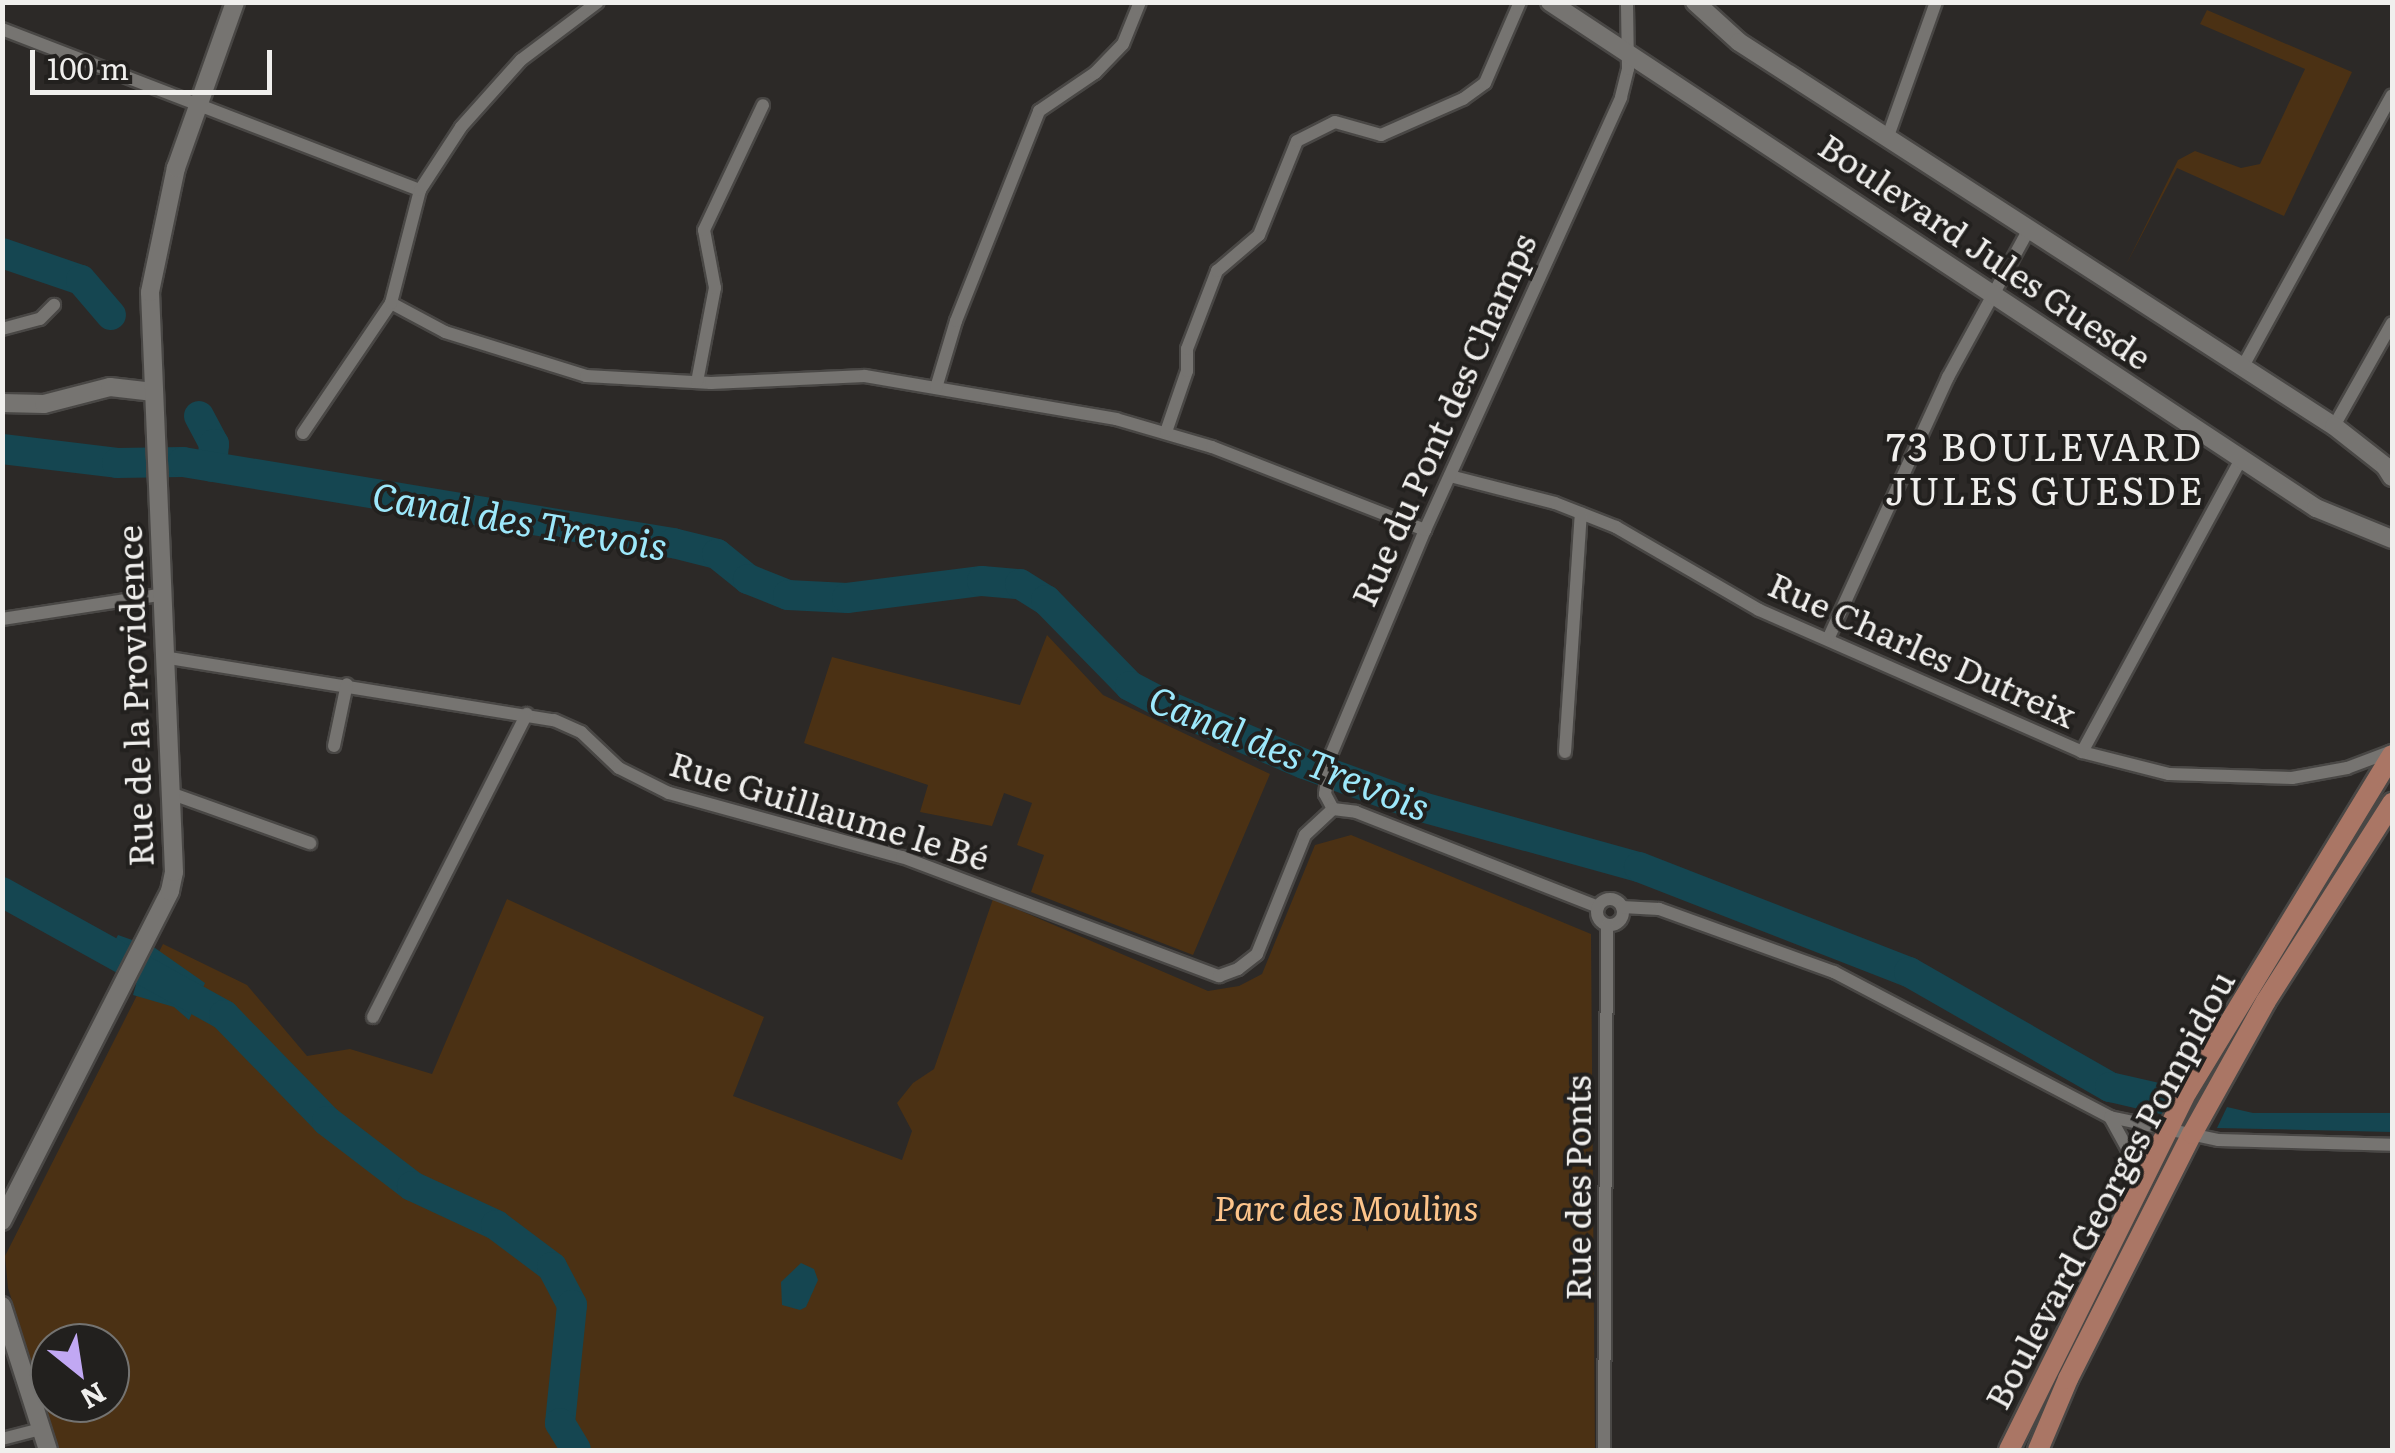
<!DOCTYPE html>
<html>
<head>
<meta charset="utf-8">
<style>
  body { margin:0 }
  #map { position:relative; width:2395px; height:1453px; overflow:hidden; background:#2c2927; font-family:Literata,serif }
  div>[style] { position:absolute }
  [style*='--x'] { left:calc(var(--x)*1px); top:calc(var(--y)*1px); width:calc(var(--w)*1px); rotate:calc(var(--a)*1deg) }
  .green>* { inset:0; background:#4b3114 }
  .water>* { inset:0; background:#154651 }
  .river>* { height:30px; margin:-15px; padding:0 15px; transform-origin:15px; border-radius:15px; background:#154651 }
  .roads { filter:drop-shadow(2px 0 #494745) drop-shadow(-2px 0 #494745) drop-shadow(0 2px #494745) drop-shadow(0 -2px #494745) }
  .street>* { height:12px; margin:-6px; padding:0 6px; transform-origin:6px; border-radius:6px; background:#767471 }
  .street>.ring { margin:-6px; padding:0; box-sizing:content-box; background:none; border:12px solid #767471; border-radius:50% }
  .secondary>* { height:18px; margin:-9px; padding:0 9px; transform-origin:9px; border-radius:9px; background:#767471 }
  .primary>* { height:20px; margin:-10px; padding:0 10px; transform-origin:10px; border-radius:10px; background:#aa7665 }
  span { translate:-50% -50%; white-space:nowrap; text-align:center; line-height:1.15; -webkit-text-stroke:8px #22201e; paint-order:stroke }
  .street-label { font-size:35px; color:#f0efed }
  .park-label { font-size:35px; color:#fdc48a; font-style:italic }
  .neighbourhood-label { font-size:38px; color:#f0efed; letter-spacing:2.5px }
  .water-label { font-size:38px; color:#9de8fb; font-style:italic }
  .frame { position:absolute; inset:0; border:5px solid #f0efed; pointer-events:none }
  .north { position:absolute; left:30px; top:1323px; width:100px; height:100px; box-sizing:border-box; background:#22201e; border:2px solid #747371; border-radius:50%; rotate:150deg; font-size:28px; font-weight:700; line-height:40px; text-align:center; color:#f0efed }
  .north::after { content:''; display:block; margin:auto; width:35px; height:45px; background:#c1a8f3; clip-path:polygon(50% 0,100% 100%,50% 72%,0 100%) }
  .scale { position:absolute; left:30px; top:50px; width:242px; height:45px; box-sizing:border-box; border:5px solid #f0efed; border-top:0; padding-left:12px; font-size:30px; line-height:35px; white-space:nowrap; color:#f0efed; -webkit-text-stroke:8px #22201e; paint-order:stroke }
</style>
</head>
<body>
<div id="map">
  <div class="green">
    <i style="clip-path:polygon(2207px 10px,2352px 72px,2284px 216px,2177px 168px,2126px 265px,2178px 160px,2195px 151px,2241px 168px,2260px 164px,2305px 69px,2200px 24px)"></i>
    <i style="clip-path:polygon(1047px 635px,1103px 695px,1270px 774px,1193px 955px,1031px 892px,1044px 855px,1017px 845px,1032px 803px,1004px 793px,992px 826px,920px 812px,928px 785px,804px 743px,832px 657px,1020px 705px)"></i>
    <i style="clip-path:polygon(evenodd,1351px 835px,1591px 934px,1595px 1450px,59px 1450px,8px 1288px,5px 1256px,163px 944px,247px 985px,307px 1056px,350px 1049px,432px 1074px,507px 899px,764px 1017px,733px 1096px,902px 1160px,912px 1131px,897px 1103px,913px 1083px,934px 1069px,993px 899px,1208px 991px,1239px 986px,1262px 974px,1315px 845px,1351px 835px,50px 1343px,110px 1343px,110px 1403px,50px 1403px,50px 1343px)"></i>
  </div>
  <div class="water">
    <i style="clip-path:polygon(118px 935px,155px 948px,205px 983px,189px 1020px,174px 1007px,133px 995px,137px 981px,104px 962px)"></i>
    <i style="clip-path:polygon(2227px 1107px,2253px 1113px,2392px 1113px,2392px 1132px,2217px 1128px)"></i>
    <i style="clip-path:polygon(801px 1263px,814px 1269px,818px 1280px,806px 1307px,800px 1310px,782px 1305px,781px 1282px)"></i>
  </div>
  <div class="river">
    <i style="--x:2;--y:253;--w:83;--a:18.9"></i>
    <i style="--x:81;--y:280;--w:46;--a:49.4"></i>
    <i style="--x:199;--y:416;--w:32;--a:62"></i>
    <i style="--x:214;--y:444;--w:23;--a:95"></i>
    <i style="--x:2;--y:449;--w:116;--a:6.9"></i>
    <i style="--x:117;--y:463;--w:66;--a:-0.9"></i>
    <i style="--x:183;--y:462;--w:497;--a:9.4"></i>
    <i style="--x:673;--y:543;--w:45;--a:14"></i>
    <i style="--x:717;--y:554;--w:40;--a:39"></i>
    <i style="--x:748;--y:579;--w:43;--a:21.8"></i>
    <i style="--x:788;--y:595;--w:59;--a:2.9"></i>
    <i style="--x:847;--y:598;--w:136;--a:-7.2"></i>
    <i style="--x:982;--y:581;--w:38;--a:5"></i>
    <i style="--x:1020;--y:584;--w:31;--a:32"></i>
    <i style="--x:1046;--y:600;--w:120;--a:45.7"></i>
    <i style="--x:1130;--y:686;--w:41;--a:27.8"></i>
    <i style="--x:1166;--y:705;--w:150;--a:23.1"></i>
    <i style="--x:1304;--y:764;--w:126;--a:20"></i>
    <i style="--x:1422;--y:807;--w:225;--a:15.5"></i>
    <i style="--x:1639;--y:867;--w:290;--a:21.3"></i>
    <i style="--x:1909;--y:972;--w:232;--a:29.8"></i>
    <i style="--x:2110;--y:1087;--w:53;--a:13"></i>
    <i style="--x:2;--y:892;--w:254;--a:29"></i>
    <i style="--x:224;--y:1015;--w:148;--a:45.8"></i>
    <i style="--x:327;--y:1121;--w:107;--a:37.4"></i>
    <i style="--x:412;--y:1186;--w:93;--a:24.9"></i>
    <i style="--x:496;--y:1225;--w:70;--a:36.9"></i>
    <i style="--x:552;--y:1267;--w:43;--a:62.2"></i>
    <i style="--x:572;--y:1305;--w:119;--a:95.8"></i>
    <i style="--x:560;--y:1423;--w:31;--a:59"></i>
  </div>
  <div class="roads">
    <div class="street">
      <i style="--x:2;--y:29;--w:448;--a:21.1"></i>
      <i style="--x:1888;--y:136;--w:142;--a:-70.3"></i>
      <i style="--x:391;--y:303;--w:61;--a:28.2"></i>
      <i style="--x:445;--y:332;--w:148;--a:17.3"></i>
      <i style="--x:586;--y:376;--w:125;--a:3.2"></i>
      <i style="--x:711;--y:383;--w:154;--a:-2.6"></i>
      <i style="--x:865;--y:376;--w:255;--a:9.7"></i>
      <i style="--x:1116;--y:419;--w:100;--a:16.3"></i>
      <i style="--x:1212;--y:447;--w:229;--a:21.3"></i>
      <i style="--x:2;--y:329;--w:39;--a:-15"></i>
      <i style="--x:40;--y:319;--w:20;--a:-45"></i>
      <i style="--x:2242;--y:368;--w:311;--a:-61.2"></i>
      <i style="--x:697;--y:382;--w:96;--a:-79.2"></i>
      <i style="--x:715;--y:288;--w:59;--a:-100.7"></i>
      <i style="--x:704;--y:230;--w:138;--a:-64.7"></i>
      <i style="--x:936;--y:388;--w:70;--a:-73.4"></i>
      <i style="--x:956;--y:321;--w:226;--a:-68.4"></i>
      <i style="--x:1039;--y:111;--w:68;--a:-34.2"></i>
      <i style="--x:1095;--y:73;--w:40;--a:-46"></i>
      <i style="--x:1123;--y:44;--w:45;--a:-68"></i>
      <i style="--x:2334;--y:426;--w:118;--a:-60.6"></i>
      <i style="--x:1166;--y:432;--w:65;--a:-71"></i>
      <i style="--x:1187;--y:371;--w:22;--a:-90"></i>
      <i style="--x:1187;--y:349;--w:84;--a:-69"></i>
      <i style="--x:1217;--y:271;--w:55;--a:-40.6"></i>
      <i style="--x:1259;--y:235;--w:101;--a:-68"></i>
      <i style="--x:1297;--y:141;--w:42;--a:-26.6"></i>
      <i style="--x:1335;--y:122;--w:48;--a:15.8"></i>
      <i style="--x:1381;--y:135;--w:90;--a:-23.7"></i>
      <i style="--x:1463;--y:99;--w:27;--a:-36"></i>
      <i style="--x:1485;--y:83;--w:88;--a:-66.6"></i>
      <i style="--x:303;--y:433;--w:157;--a:-55.9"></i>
      <i style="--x:391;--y:303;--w:117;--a:-75.6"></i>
      <i style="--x:420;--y:190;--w:75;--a:-56.9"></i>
      <i style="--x:461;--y:127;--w:90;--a:-48.2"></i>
      <i style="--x:521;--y:60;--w:96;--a:-37"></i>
      <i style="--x:1450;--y:476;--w:108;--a:14.4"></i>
      <i style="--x:1555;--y:503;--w:66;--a:21.5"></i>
      <i style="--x:1616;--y:527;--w:165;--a:30.1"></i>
      <i style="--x:1759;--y:610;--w:353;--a:23.7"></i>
      <i style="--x:2082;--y:752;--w:90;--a:14.2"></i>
      <i style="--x:2169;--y:774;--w:123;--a:1.9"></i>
      <i style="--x:2292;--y:778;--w:56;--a:-10.3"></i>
      <i style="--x:2347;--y:768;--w:48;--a:-20.7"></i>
      <i style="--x:2;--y:619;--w:159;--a:-8.7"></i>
      <i style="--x:1829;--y:637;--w:286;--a:-65.4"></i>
      <i style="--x:1948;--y:377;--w:169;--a:-61.3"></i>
      <i style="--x:163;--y:657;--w:396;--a:9.2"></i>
      <i style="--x:554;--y:720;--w:30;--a:24"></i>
      <i style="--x:581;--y:732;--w:52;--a:43.5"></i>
      <i style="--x:619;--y:768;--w:56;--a:26.6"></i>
      <i style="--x:669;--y:793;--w:242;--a:15.4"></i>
      <i style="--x:902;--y:857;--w:339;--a:20.6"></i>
      <i style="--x:1219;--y:976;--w:20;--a:-20"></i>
      <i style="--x:1238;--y:969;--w:24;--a:-38"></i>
      <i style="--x:1257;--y:954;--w:128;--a:-68"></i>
      <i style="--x:1305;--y:835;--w:38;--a:-43"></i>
      <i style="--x:334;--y:746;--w:63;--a:-78.2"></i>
      <i style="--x:1565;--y:752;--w:239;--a:-86.2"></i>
      <i style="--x:2082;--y:752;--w:336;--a:-61.5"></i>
      <i style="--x:170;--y:793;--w:149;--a:19.7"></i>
      <i style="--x:1333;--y:809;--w:17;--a:-118"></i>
      <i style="--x:1325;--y:794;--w:37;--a:-82"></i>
      <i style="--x:1330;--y:757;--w:246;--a:-67.3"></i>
      <i style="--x:1425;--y:530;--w:475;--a:-65.6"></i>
      <i style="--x:1621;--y:97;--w:29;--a:-76"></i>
      <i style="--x:1628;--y:69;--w:67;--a:-90.9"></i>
      <i style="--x:1333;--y:809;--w:23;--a:7"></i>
      <i style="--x:1356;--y:812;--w:260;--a:21.4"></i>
      <i class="ring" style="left:1597px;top:899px;width:14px;height:14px"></i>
      <i style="--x:1622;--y:907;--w:37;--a:3"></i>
      <i style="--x:1659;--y:909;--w:186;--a:19.8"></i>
      <i style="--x:1834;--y:972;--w:312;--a:27.7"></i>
      <i style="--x:2110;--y:1117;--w:110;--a:12"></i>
      <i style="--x:2218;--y:1140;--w:174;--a:1.6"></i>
      <i style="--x:373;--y:1017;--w:340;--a:-63.1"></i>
      <i style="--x:2110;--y:1117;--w:48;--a:61.3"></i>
      <i style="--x:2133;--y:1159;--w:29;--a:80"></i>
      <i style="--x:2;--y:1439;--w:40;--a:-14.4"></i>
      <i style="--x:1604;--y:1450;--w:525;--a:-89.67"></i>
    </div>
    <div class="secondary">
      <i style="--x:1550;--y:2;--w:918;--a:33.45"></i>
      <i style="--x:2316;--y:508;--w:82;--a:22.2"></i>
      <i style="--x:1695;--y:2;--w:59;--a:42.3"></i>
      <i style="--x:1739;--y:42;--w:708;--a:32.84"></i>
      <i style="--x:2334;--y:426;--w:65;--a:38.1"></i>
      <i style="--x:2385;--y:466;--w:13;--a:58"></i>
      <i style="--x:2;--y:403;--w:42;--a:1.4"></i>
      <i style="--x:44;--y:404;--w:68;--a:-14.4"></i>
      <i style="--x:110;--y:387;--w:44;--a:6.5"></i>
      <i style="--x:2;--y:1221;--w:370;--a:-63"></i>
      <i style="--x:170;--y:891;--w:19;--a:-78"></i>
      <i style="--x:174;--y:872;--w:580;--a:-92.37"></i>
      <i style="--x:150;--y:292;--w:127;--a:-78.2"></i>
      <i style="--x:176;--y:168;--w:176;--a:-70.4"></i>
      <i style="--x:2;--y:1306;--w:151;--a:72.3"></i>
    </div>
    <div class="primary">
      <i style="--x:2009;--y:1450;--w:400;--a:-63.6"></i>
      <i style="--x:2187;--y:1092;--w:394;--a:-58.7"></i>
      <i style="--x:2038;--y:1450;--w:77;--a:-67.1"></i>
      <i style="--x:2068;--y:1379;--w:275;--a:-63.2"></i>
      <i style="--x:2192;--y:1134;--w:152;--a:-60.9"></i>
      <i style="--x:2266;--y:1001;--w:235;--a:-57.5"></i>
    </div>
  </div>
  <div class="street-label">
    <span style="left:1986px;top:250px;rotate:34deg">Boulevard Jules Guesde</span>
    <span style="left:1442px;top:419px;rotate:-66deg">Rue du Pont des Champs</span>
    <span style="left:1923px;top:648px;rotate:24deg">Rue Charles Dutreix</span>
    <span style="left:133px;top:696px;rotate:-92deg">Rue de la Providence</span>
    <span style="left:830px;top:809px;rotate:17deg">Rue Guillaume le Bé</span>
    <span style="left:1576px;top:1188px;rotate:-90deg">Rue des Ponts</span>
    <span style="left:2108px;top:1189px;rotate:-62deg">Boulevard Georges Pompidou</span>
  </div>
  <div class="park-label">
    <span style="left:1346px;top:1206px">Parc des Moulins</span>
  </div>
  <div class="neighbourhood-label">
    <span style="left:2045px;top:467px">73 BOULEVARD<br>JULES GUESDE</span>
  </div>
  <div class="water-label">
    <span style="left:520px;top:519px;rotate:10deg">Canal des Trevois</span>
    <span style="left:1290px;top:751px;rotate:22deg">Canal des Trevois</span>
  </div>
  <div class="frame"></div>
  <div class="north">N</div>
  <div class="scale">100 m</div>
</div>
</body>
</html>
